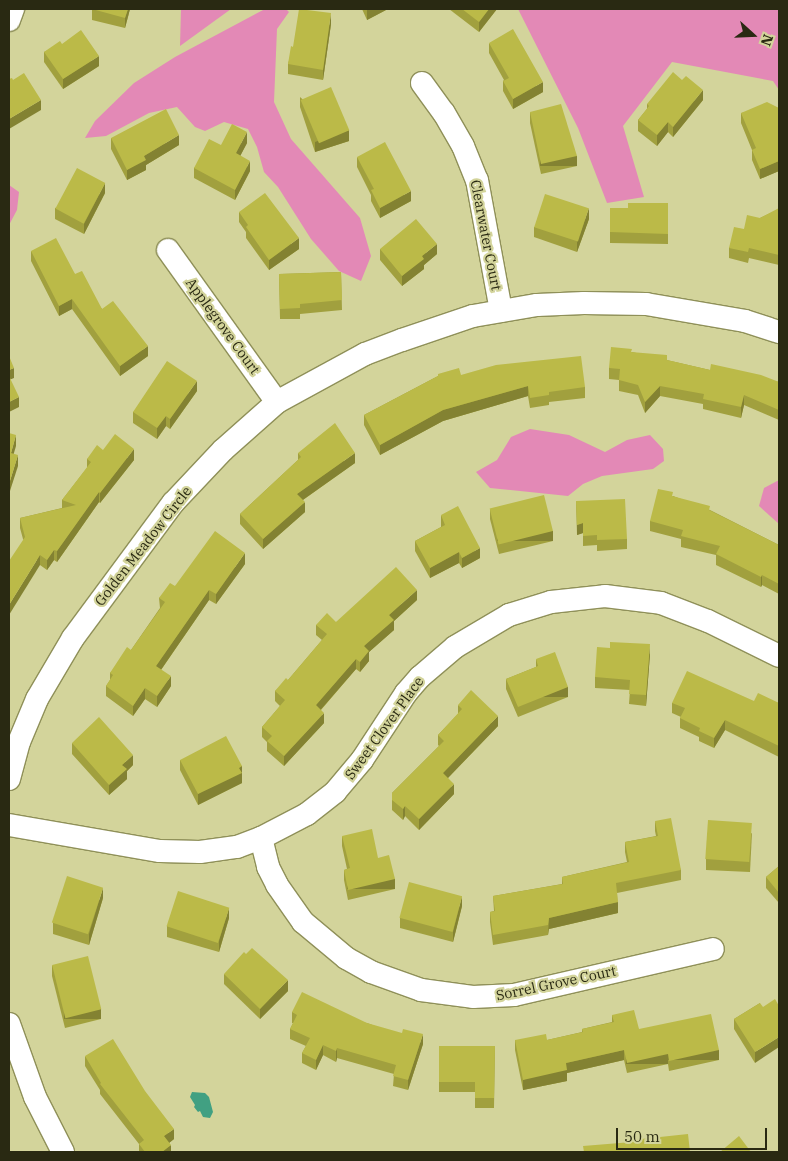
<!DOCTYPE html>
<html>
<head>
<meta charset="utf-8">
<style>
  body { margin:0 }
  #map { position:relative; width:788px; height:1161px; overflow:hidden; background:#d3d49b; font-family:"IBM Plex Serif",serif }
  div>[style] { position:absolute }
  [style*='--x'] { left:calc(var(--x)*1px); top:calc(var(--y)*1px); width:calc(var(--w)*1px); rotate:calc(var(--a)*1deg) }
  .green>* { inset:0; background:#e389b6 }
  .water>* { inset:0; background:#41a082 }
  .roads { filter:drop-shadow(1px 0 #8f9059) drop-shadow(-1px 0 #8f9059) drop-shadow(0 1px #8f9059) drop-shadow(0 -1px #8f9059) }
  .minor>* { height:22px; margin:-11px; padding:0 11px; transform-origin:11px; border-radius:11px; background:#fff }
  .wall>* { inset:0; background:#a1a03e }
  .shaded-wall>* { inset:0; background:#838232; transform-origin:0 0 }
  .building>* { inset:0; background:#bbba48; transform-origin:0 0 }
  span { translate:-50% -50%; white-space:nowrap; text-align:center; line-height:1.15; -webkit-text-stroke:4.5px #d3d49b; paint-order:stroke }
  .street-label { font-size:14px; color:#292912 }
  .frame { position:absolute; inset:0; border:10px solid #292912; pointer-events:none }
  .north { position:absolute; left:728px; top:10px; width:50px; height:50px; -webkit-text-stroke:4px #d3d49b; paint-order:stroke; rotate:110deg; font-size:14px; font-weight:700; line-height:20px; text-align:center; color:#292912 }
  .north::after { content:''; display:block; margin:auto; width:18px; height:22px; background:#292912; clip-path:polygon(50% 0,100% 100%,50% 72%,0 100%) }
  .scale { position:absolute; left:616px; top:1128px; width:151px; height:22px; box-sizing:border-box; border:2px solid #292912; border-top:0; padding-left:6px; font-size:15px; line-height:18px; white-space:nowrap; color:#292912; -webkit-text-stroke:4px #d3d49b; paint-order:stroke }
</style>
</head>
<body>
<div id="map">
  <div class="green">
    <i style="clip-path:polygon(181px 9px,231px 9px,180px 46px)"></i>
    <i style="clip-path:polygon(265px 9px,286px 9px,289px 12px,277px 29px,274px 102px,291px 139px,360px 218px,371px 256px,361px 281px,339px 271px,311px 239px,278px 187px,264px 172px,257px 147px,248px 129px,224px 122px,205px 131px,195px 127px,177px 107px,149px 113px,106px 136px,85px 138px,95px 121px,134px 83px,175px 57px)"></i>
    <i style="clip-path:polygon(518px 9px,779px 9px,779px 90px,773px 81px,672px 62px,623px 126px,644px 197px,607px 203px,578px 128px)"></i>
    <i style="clip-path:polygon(9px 185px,19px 192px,17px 210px,9px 225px)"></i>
    <i style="clip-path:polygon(530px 429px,569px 435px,605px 452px,627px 440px,650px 435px,663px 449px,664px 461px,653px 469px,602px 476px,583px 484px,568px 496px,490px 488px,476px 472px,497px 460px,511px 437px)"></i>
    <i style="clip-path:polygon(779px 480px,779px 524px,759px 506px,764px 488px)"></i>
  </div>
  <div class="water">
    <i style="clip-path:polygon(192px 1092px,205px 1093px,209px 1097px,213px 1112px,210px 1118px,203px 1117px,200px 1111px,198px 1112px,194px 1107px,195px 1105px,190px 1097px)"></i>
  </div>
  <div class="roads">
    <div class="minor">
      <i style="--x:9;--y:20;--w:12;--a:-70"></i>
      <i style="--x:422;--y:83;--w:37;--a:54"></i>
      <i style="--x:444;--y:113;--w:38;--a:60"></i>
      <i style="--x:463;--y:146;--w:37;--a:68"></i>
      <i style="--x:477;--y:180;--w:133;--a:79.6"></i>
      <i style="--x:168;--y:250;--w:187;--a:54.4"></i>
      <i style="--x:9;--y:779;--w:38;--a:-75"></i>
      <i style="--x:19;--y:742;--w:47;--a:-67.3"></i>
      <i style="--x:37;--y:699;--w:71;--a:-59.5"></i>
      <i style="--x:73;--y:638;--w:168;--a:-53.5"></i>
      <i style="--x:173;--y:503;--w:73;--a:-46.7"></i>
      <i style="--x:223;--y:450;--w:72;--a:-41.6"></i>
      <i style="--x:277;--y:402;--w:100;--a:-28.6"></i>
      <i style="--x:365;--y:354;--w:40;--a:-21"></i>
      <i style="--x:402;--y:340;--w:75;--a:-18.7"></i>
      <i style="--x:473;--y:316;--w:65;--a:-9.8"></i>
      <i style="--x:537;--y:305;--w:47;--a:-2.4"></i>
      <i style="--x:584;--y:303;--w:62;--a:0.9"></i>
      <i style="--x:646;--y:304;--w:100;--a:9.7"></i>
      <i style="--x:745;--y:321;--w:36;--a:18"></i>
      <i style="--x:9;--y:825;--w:153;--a:9.8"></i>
      <i style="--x:160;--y:851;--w:40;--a:1.4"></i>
      <i style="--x:200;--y:852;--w:37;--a:-8"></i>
      <i style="--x:237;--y:847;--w:26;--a:-21"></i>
      <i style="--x:261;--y:838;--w:52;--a:-27.6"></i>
      <i style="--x:307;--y:814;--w:36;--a:-38"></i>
      <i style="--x:335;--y:792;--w:42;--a:-49.8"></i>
      <i style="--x:362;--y:760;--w:80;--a:-56.7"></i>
      <i style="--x:406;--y:693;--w:21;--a:-49"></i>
      <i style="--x:420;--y:677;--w:46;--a:-40.6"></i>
      <i style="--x:455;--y:647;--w:63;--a:-30.7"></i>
      <i style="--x:509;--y:615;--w:44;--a:-17.2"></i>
      <i style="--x:551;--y:602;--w:54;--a:-6.3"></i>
      <i style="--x:605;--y:596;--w:56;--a:7.1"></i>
      <i style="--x:661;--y:603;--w:50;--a:21"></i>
      <i style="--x:708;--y:621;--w:79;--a:26.2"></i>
      <i style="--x:261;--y:838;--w:30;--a:76"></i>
      <i style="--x:268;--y:867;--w:20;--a:63"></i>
      <i style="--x:277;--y:885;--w:45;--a:54.9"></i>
      <i style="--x:303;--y:922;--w:56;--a:39.9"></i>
      <i style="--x:346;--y:958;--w:29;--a:29"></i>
      <i style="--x:371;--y:972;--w:53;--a:19.8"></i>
      <i style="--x:421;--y:990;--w:52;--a:7.7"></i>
      <i style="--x:473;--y:997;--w:41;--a:-2.8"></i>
      <i style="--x:514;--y:995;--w:204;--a:-13"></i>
      <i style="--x:9;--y:1024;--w:77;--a:70.4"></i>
      <i style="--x:35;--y:1097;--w:62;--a:63"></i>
    </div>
  </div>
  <div class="wall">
    <i style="clip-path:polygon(92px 9px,130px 9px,125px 28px,92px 20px)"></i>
    <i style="clip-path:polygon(362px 9px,386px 9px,386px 10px,367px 20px)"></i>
    <i style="clip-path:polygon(449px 9px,497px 9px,479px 32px)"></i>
    <i style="clip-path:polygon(331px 24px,323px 80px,288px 74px,288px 64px,293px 47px)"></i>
    <i style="clip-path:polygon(489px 43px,543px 92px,513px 109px,503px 91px,503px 81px,504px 80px,489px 53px)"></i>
    <i style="clip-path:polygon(62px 44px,99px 66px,63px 89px,44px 62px,44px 52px)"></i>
    <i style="clip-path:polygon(300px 97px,349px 141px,315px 152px,300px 107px)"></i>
    <i style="clip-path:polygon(703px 100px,673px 137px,668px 132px,657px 146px,638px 131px,638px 120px,647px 109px,647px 104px)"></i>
    <i style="clip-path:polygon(779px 108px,779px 171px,760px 179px,752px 160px,752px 150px,741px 123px,741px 113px)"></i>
    <i style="clip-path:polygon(530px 112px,577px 166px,541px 174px,530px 123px)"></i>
    <i style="clip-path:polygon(111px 138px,179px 145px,146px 165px,146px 170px,127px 180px,111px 149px)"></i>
    <i style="clip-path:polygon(247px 143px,240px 156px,250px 171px,235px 200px,194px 178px,194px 168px,221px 145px)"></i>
    <i style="clip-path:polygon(357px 157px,411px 201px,380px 218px,371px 201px,371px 195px,357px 167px)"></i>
    <i style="clip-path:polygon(105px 193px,84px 234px,55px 219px,55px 208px)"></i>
    <i style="clip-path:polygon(668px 203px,668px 244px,610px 243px,610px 208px,628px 208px)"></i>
    <i style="clip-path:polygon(779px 209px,779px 265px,749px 258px,748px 263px,729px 258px,729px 248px,744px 229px,760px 218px)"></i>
    <i style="clip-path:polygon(239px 212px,299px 249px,269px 270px,246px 238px,246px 232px,239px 222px)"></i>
    <i style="clip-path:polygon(589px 219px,577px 252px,534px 237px,534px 227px)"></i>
    <i style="clip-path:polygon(380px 249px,437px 254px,424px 265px,424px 269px,402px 286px,380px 260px)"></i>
    <i style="clip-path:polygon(31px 251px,75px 274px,102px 309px,148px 356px,120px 376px,72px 309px,59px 316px,31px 261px)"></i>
    <i style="clip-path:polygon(341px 272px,342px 310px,300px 314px,300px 319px,280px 319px,279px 274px)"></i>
    <i style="clip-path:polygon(632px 352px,710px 370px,779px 382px,779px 420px,744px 405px,741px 418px,703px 409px,703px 404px,660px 396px,645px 413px,638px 395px,619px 391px,619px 380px,609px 379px,609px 368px)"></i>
    <i style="clip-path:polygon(438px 374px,461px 375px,585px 387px,585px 398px,549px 402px,549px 405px,530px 408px,528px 396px,443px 421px,380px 455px,364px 425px,364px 415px,438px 376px)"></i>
    <i style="clip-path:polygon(197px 391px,170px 429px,166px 426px,157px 439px,133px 423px,133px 412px)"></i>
    <i style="clip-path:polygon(103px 450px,134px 460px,100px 503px,99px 502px,57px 562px,54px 560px,47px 570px,40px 565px,23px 539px,20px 528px,20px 518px,62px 508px,62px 500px,87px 468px,87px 459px)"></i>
    <i style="clip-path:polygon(298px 453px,355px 463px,303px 500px,305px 512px,263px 549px,240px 524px,240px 514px,298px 460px)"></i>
    <i style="clip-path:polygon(673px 496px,710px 510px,779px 545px,779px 594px,762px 585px,761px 587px,716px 565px,716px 555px,681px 547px,681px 539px,650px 531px,650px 521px)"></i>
    <i style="clip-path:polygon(576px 501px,627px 539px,627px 549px,597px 551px,597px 545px,583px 546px,583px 533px,577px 535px)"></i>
    <i style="clip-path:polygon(490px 509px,553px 541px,499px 554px,490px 519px)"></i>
    <i style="clip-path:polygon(441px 515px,480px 558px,462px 568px,459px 563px,430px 578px,415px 551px,415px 541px,441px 527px)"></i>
    <i style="clip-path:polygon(245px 564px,216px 604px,209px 600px,161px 670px,171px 686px,157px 707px,145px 699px,133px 716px,106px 696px,106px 686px,110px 680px,110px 673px,131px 650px,160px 608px,159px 598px,175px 586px)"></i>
    <i style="clip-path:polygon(417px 600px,394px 621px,394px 630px,369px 652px,369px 661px,360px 672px,356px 669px,321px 710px,324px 723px,284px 766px,267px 751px,267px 742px,262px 737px,262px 727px,280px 706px,275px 701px,275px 691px,288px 680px,322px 640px,316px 635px,316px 625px,336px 622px)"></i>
    <i style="clip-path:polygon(650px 654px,646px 706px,629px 704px,630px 690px,595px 688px,595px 677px)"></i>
    <i style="clip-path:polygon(536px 659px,568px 697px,518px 717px,506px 689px,506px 679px,536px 667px)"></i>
    <i style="clip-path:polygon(754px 701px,779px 703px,779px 757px,725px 730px,714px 748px,699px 741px,699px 737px,680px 728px,680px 718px,681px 717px,672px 713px,672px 703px)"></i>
    <i style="clip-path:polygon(458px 705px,498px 726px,448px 778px,454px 794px,419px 830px,405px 816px,403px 820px,392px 810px,392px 793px,439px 746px,438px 745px,438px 735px,458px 714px)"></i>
    <i style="clip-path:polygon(72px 743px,133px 765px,127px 771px,127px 779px,109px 795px,72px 754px)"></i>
    <i style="clip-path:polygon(180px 760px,242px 766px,242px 783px,198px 805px,180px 770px)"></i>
    <i style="clip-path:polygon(655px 821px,681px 870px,681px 880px,617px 893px,618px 913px,549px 929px,548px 935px,493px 945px,490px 922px,490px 912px,494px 911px,493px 896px,562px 884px,562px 877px,627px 862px,625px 852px,625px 842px,656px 836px,655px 831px)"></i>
    <i style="clip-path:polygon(752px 833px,750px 872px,706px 870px,706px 859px)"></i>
    <i style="clip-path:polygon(342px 836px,395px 889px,348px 900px,344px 880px,344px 870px,347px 869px,342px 846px)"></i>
    <i style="clip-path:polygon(779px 866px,779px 903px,766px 888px,766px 877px)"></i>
    <i style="clip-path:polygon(103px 898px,89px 945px,53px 934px,53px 923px)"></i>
    <i style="clip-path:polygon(462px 906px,453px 942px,400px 928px,400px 918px)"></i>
    <i style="clip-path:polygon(229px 918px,219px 952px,167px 937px,167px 926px)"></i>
    <i style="clip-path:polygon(52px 965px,101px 1019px,65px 1028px,52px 976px)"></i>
    <i style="clip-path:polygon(224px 974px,288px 991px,260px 1019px,224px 984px)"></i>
    <i style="clip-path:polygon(760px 1003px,755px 1063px,734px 1029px,734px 1019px)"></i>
    <i style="clip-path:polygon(292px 1012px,367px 1023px,423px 1044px,408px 1090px,393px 1086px,394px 1074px,337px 1058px,336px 1062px,323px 1055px,316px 1070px,302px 1063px,302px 1053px,306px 1046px,290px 1039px,290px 1029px,293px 1023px,292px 1023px)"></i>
    <i style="clip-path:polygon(612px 1015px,639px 1029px,719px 1060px,669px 1071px,668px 1064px,627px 1073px,624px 1060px,567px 1073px,567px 1081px,523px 1090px,515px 1050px,515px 1040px,547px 1040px,582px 1032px,582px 1029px,612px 1022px)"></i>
    <i style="clip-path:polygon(439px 1046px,495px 1046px,494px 1108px,475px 1108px,475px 1092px,439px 1092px)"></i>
    <i style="clip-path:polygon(85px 1056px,174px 1139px,169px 1143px,171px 1152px,139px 1152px,139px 1144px,100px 1094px,100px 1090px,85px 1066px)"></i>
  </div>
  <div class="shaded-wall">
    <i style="clip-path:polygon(128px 9px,130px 9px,125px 28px,125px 18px)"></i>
    <i style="clip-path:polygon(367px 9px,386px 9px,386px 10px,367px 20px)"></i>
    <i style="clip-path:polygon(489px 9px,497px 9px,479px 32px,479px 22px)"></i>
    <i style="clip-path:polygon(331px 13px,331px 24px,323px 80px,323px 70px)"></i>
    <i style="clip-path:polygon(99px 56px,99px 66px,63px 89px,63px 79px)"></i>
    <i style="clip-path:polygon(543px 82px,543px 92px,513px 109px,513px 99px)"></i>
    <i style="clip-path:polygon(703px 90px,703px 100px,673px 137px,673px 127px)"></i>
    <i style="clip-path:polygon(41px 100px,41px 110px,9px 129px,9px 119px)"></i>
    <i style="clip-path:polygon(668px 122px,668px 132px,657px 146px,657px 135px)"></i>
    <i style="clip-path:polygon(349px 130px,349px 141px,315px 152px,315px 142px)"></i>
    <i style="clip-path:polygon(247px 132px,247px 143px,236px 164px,236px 153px)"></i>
    <i style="clip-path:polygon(179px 135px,179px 145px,146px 165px,146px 170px,127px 180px,127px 170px,144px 156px)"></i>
    <i style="left:577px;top:156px;width:10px;height:37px;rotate:90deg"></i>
    <i style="clip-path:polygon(250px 161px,250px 171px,235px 200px,235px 190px)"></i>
    <i style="clip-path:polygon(779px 161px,779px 171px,760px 179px,760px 169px)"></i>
    <i style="clip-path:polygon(105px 183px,105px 193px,84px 234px,84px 224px)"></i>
    <i style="clip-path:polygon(411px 191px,411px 201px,380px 218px,380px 208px)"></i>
    <i style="clip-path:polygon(589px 208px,589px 219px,577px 252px,577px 242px)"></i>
    <i style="clip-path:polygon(299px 238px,299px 249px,269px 270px,269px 260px)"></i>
    <i style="clip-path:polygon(437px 244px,437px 254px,424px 265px,424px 269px,402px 286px,402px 276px,422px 256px)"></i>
    <i style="clip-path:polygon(72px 299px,72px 309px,59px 316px,59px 306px)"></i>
    <i style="clip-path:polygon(148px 346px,148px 356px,120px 376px,120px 366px)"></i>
    <i style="clip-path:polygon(14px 368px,14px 378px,9px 380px,9px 370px)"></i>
    <i style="clip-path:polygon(197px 381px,197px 391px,170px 429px,170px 419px)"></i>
    <i style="clip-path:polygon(528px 386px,528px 396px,443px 421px,380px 455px,380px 445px,443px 410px)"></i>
    <i style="clip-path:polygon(660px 386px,660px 396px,645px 413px,645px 402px)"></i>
    <i style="clip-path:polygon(744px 395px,744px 405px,741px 418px,741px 407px)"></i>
    <i style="clip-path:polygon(19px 397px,19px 407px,9px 412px,9px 402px)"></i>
    <i style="clip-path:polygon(166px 416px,166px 426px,157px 439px,157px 428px)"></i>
    <i style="clip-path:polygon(16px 435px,16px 446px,11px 463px,11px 453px)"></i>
    <i style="clip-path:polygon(134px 449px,134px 460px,100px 503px,100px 493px)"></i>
    <i style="clip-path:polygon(355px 453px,355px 463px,297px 504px,297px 494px)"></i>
    <i style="clip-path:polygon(18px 455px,18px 466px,9px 494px,9px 484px)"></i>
    <i style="clip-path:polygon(99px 492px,99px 502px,57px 562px,57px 551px)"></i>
    <i style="clip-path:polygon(305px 502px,305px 512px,263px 549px,263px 539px)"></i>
    <i style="clip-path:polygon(583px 523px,583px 533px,577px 535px,577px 525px)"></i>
    <i style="left:553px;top:531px;width:10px;height:56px;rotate:90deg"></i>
    <i style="clip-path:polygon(480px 548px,480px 558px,462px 568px,462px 558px)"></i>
    <i style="clip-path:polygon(54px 550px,54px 560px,47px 570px,47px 560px)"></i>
    <i style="clip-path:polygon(459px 552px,459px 563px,430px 578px,430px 568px)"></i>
    <i style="clip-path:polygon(245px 553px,245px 564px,216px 604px,216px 594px)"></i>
    <i style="clip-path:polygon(40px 555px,40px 565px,9px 615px,9px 605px)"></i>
    <i style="clip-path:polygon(762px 575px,762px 585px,761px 587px,761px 577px)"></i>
    <i style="clip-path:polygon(209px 590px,209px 600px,156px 677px,156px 666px)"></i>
    <i style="clip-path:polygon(417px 590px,417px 600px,394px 621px,394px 630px,369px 652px,369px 661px,360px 672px,360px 662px,364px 646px,389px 615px)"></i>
    <i style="clip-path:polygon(650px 644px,650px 654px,646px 706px,646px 695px)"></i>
    <i style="clip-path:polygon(356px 659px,356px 669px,316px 715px,316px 705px)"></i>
    <i style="clip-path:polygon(171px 676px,171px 686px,157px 707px,157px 696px)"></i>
    <i style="left:568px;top:687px;width:10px;height:54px;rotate:90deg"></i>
    <i style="clip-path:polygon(145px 688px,145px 699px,133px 716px,133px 706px)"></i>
    <i style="clip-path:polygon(324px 713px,324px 723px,284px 766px,284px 756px)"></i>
    <i style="clip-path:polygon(498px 716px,498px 726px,443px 783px,443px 773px)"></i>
    <i style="clip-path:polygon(725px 720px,725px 730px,714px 748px,714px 738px)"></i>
    <i style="clip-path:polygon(133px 755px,133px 765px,127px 771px,127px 779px,109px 795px,109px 785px,122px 765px)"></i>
    <i style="clip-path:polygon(242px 766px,242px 783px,198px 805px,198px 794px)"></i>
    <i style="clip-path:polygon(454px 784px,454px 794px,419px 830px,419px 819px)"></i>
    <i style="clip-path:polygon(405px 806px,405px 816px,403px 820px,403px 809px)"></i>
    <i style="left:395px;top:879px;width:10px;height:48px;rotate:90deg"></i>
    <i style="clip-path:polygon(103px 888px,103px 898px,89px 945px,89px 934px)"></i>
    <i style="clip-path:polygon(462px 896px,462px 906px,453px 942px,453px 932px)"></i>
    <i style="clip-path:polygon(618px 902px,618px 913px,549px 929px,548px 935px,549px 918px)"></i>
    <i style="clip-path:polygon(229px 908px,229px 918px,219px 952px,219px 941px)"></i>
    <i style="clip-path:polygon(288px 980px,288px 991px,260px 1019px,260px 1009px)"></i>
    <i style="left:101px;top:1009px;width:10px;height:37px;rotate:90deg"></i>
    <i style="clip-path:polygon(423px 1034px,423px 1044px,408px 1090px,408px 1080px)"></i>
    <i style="clip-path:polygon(779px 1037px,779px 1047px,755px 1063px,755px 1052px)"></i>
    <i style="clip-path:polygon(323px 1045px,323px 1055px,316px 1070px,316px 1060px)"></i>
    <i style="clip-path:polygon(337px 1048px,337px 1058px,336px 1062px,336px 1051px)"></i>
    <i style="clip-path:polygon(624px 1050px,624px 1060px,567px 1073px,567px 1081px,523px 1090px,523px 1080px,566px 1063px)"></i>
    <i style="left:719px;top:1050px;width:10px;height:51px;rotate:90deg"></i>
    <i style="left:668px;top:1054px;width:10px;height:42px;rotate:90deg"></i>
    <i style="clip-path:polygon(174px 1129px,174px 1139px,164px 1147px,164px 1136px)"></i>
    <i style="clip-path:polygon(171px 1145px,171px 1152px,162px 1152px)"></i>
  </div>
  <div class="building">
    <i style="clip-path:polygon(92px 9px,128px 9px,125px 18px)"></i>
    <i style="clip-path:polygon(299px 9px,331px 13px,323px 70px,288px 64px,291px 46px,293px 47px)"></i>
    <i style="clip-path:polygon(462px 9px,489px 9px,479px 22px)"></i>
    <i style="clip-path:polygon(513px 29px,543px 82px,513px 99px,503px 81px,509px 78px,489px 43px)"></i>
    <i style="clip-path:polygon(81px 30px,99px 56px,63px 79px,44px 52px,60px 41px,62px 44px)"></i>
    <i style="clip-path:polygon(673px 72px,682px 80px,686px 76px,703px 90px,673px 127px,668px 122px,657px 135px,638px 120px,649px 106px,647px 104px)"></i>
    <i style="clip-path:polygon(24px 73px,41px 100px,9px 119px,9px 79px,12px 78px,13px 80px)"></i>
    <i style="left:331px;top:87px;width:47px;height:33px;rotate:67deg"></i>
    <i style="clip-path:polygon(767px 102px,779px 108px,779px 161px,760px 169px,752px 150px,756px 148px,741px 113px)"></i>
    <i style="clip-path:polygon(561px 104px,577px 156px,541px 164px,530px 112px)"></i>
    <i style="clip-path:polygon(166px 109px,179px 135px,144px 156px,146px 160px,127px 170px,111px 138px)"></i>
    <i style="clip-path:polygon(232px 124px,247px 132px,236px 153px,250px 161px,235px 190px,194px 168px,209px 139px,221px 145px)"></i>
    <i style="clip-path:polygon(385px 142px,411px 191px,380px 208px,371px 190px,374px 189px,357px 157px)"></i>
    <i style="left:77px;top:168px;width:32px;height:46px;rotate:28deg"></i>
    <i style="clip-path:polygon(265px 193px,299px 238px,269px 260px,246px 227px,248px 225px,239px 212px)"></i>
    <i style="left:545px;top:194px;width:46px;height:35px;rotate:18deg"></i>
    <i style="clip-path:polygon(628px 203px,668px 203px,668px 234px,610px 232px,610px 208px,628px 208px)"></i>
    <i style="clip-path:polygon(779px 208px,779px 255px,749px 248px,748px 252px,729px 248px,734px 227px,744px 229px,747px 215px,760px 218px)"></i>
    <i style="clip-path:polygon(416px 219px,437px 244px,422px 256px,424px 259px,402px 276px,380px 249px)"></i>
    <i style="clip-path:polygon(56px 238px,75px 274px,82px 271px,102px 309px,113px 301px,148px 346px,120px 366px,72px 299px,59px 306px,31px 251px)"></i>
    <i style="clip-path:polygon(341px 272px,342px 300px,300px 304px,300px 308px,280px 309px,279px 274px)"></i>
    <i style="clip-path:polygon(611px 347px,632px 349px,631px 352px,667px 355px,667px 360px,710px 370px,711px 364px,761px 375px,779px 382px,779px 410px,744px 395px,741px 407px,703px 399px,704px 394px,660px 386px,645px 402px,638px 385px,619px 380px,620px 369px,609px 368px)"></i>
    <i style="clip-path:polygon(9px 356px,14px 368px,9px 370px)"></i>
    <i style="clip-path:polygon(581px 356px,585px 387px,549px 392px,549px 395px,530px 398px,528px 386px,443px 410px,380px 445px,364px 415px,438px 376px,438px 374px,459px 368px,461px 375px,496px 365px)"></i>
    <i style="clip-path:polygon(167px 361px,197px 381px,170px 419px,166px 416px,157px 428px,133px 412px)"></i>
    <i style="clip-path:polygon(9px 376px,19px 397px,9px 402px)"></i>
    <i style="clip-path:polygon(335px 423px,355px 453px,297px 494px,305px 502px,263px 539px,240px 514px,301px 457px,298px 453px)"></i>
    <i style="clip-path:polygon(9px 433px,16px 435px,11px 453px,18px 455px,9px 484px)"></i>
    <i style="clip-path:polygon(115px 434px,134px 449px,100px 493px,99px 492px,57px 551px,54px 550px,47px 560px,40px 555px,9px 605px,9px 561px,25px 537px,20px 518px,76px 505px,62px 500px,91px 462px,87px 459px,97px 445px,103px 450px)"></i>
    <i style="clip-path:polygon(658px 489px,673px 492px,672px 496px,710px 506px,709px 510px,779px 545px,779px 584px,762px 575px,761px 577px,716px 554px,720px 546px,681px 536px,683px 530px,650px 521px)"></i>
    <i style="left:544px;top:495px;width:37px;height:56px;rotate:76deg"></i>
    <i style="clip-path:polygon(625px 499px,627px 539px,597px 540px,597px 535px,583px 536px,583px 523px,577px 525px,576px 501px)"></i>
    <i style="clip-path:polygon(458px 506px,480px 548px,462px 558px,459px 552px,430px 568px,415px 541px,445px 525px,441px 515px)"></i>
    <i style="clip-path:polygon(215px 531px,245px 553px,216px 594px,209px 590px,156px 666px,171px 676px,157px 696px,145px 688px,133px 706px,106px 686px,113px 675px,110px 673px,127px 647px,131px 650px,165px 602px,159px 598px,170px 583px,175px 586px)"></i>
    <i style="clip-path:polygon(396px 567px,417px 590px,389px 615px,394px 620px,364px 646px,369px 651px,360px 662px,356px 659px,316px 705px,324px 713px,284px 756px,267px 741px,272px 736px,262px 727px,285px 700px,275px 691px,286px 678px,288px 680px,327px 634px,316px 625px,327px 613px,336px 622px)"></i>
    <i style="clip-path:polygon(610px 642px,650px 644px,646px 695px,629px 694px,630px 680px,595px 677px,597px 647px,610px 648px)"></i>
    <i style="clip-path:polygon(555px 652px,568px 687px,518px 707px,506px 679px,538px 666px,536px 659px)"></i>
    <i style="clip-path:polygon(687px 671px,754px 701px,758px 693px,779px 703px,779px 746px,725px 720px,714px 738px,699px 731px,700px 728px,680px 718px,685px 708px,672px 703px)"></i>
    <i style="clip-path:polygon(471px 690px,498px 716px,443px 773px,454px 784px,419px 819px,405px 806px,403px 809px,392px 800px,392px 793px,444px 741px,438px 735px,462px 709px,458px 705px)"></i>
    <i style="clip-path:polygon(99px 717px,133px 755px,122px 765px,127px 769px,109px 785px,72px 743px)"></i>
    <i style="clip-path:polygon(226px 736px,242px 766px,239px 768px,242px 773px,198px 794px,180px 760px)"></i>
    <i style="clip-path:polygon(671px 818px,681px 870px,616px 883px,618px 902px,549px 918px,548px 925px,493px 935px,490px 912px,495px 911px,493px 896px,563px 884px,562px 877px,629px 862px,625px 842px,658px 836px,655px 821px)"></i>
    <i style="left:708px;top:820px;width:44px;height:39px;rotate:4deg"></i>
    <i style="clip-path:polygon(372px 829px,378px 858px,389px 855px,395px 879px,348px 890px,344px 870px,350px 868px,342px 836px)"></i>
    <i style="clip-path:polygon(779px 866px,779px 893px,766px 877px)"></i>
    <i style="left:67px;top:876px;width:38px;height:49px;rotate:18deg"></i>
    <i style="left:409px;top:882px;width:55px;height:37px;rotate:15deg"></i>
    <i style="left:178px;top:891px;width:54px;height:37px;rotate:18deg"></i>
    <i style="clip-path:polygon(252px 948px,288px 980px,260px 1009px,224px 974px,244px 952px,246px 954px)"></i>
    <i style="left:88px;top:956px;width:55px;height:37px;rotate:76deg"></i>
    <i style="clip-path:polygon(302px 992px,367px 1023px,402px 1033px,403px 1029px,423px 1034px,408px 1080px,393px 1076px,396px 1065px,337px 1048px,336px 1051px,323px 1045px,316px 1060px,302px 1053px,310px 1038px,290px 1029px,297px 1015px,292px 1012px)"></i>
    <i style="clip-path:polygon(775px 999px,779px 1006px,779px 1037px,755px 1052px,734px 1019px,760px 1003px,763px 1007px)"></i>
    <i style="clip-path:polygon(634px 1010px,639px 1029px,711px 1014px,719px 1050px,669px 1061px,668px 1054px,627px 1063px,624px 1050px,566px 1063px,567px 1070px,523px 1080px,515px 1040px,546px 1034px,547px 1040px,583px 1032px,582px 1029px,614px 1022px,612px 1015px)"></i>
    <i style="clip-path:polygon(113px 1039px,145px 1091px,174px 1129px,164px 1136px,171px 1145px,162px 1152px,145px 1152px,139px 1144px,144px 1140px,100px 1084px,101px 1083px,85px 1056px)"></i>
    <i style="clip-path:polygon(439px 1046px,495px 1046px,494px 1098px,475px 1098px,475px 1082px,439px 1082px)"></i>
    <i style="clip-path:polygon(688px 1134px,690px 1152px,584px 1152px,583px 1146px,632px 1142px,632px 1140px)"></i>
    <i style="clip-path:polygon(739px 1136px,751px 1152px,720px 1152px)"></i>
  </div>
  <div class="street-label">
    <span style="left:486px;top:235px;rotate:79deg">Clearwater Court</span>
    <span style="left:223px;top:326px;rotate:54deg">Applegrove Court</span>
    <span style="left:143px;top:546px;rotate:-52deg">Golden Meadow Circle</span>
    <span style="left:384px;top:728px;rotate:-54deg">Sweet Clover Place</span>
    <span style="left:556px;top:983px;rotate:-12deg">Sorrel Grove Court</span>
  </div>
  <div class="frame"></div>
  <div class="north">N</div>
  <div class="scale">50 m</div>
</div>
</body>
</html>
